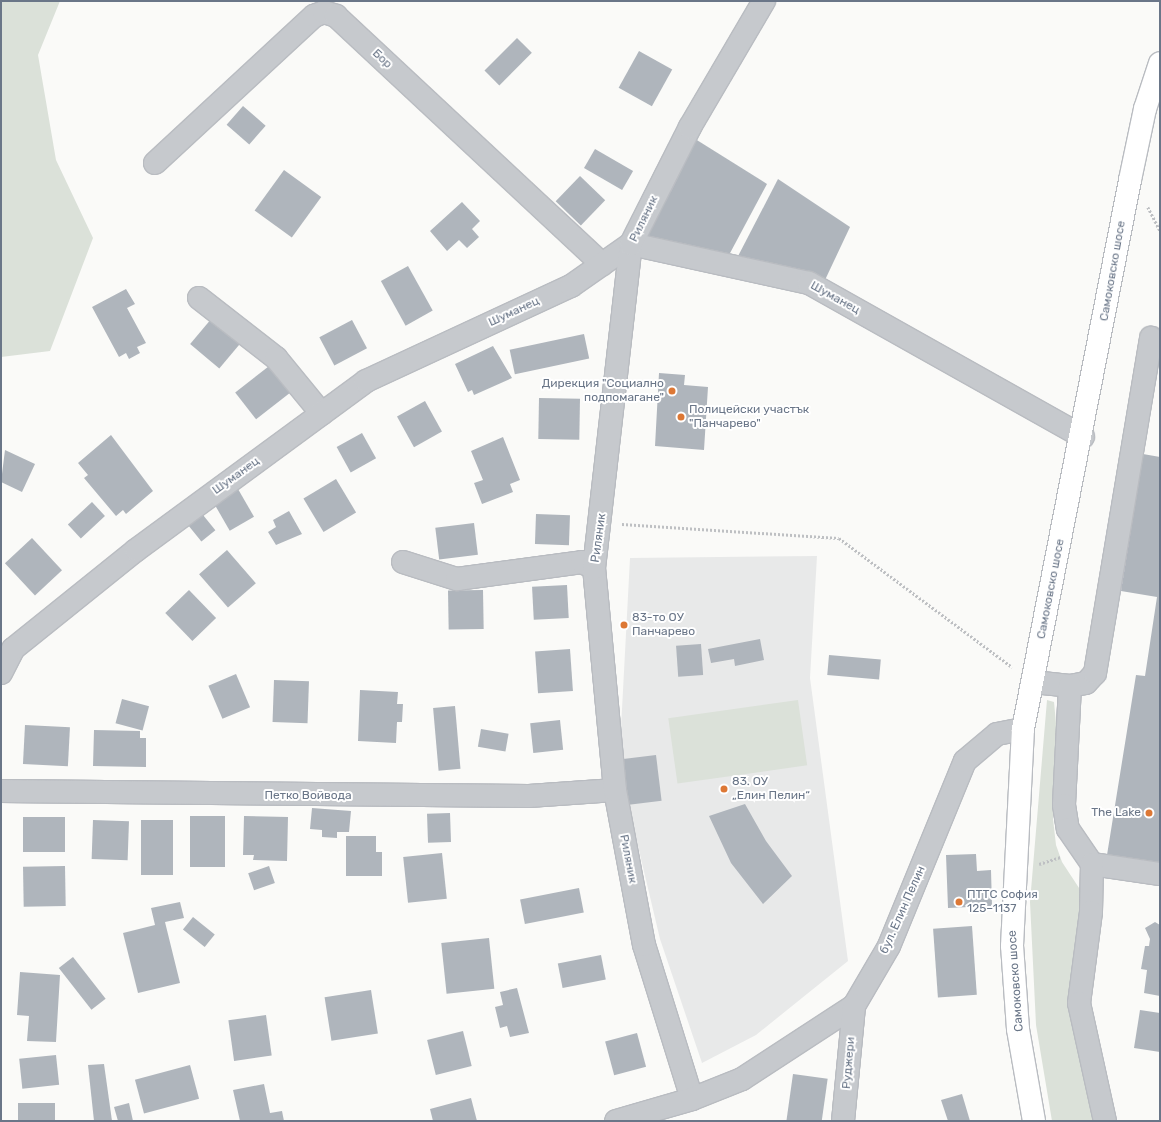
<!DOCTYPE html>
<html>
<head>
<meta charset="utf-8">
<style>
  body { margin:0 }
  #map { position:relative; width:1161px; height:1122px; overflow:hidden; background:#fafaf8; font-family:Rubik,sans-serif }
  div>[style] { position:absolute }
  [style*='--x'] { left:calc(var(--x)*1px); top:calc(var(--y)*1px); width:calc(var(--w)*1px); rotate:calc(var(--a)*1deg) }
  .built>* { inset:0; background:#e8e9e9 }
  .green>* { inset:0; background:#dbe1d9; transform-origin:0 0 }
  .building>* { inset:0; background:#afb5bc; transform-origin:0 0 }
  .path>* { height:2.5px; margin-top:-1.25px; transform-origin:0; background:repeating-linear-gradient(90deg,#bec0c3 0 2px,transparent 0 4px) }
  .roads { filter:drop-shadow(1px 0 #b9bcc1) drop-shadow(-1px 0 #b9bcc1) drop-shadow(0 1px #b9bcc1) drop-shadow(0 -1px #b9bcc1) }
  .minor>* { height:22px; margin:-11px; padding:0 11px; transform-origin:11px; border-radius:11px; background:#c6c9cd }
  .major>* { height:22px; margin:-11px; padding:0 11px; transform-origin:11px; border-radius:11px; background:#fff }
  .dots>* { width:11px; height:11px; translate:-50% -50%; box-sizing:border-box; border:2px solid #fff; border-radius:50% }
  span { translate:-50% -50%; white-space:nowrap; text-align:center; line-height:1.15; -webkit-text-stroke:4px #fff; paint-order:stroke }
  .street-label { font-size:12px; color:#6a7688 }
  .poi-label { font-size:12px; color:#6a7688 }
  .right { translate:-100% -50%; text-align:right }
  .left { translate:0 -50%; text-align:left }
  .frame { position:absolute; inset:0; border:2px solid #6a7688; pointer-events:none }
</style>
</head>
<body>
<div id="map">
  <div class="built">
    <i style="clip-path:polygon(817px 556px,810px 678px,848px 961px,756px 1035px,702px 1063px,660px 939px,619px 766px,630px 558px)"></i>
  </div>
  <div class="green">
    <i style="clip-path:polygon(1px 1px,60px 1px,38px 55px,56px 160px,93px 238px,50px 351px,1px 357px)"></i>
    <i style="left:798px;top:700px;width:66px;height:131px;rotate:82deg"></i>
    <i style="clip-path:polygon(1047px 700px,1054px 702px,1057px 734px,1053px 819px,1056px 845px,1062px 862px,1081px 891px,1096px 1121px,1052px 1121px,1036px 1025px,1030px 902px)"></i>
  </div>
  <div class="building">
    <i style="left:517px;top:38px;width:21px;height:46px;rotate:45deg"></i>
    <i style="left:639px;top:51px;width:38px;height:42px;rotate:29deg"></i>
    <i style="left:243px;top:106px;width:30px;height:25px;rotate:41deg"></i>
    <i style="clip-path:polygon(692px 137px,767px 184px,729px 255px,641px 234px)"></i>
    <i style="left:595px;top:149px;width:44px;height:22px;rotate:30deg"></i>
    <i style="left:284px;top:170px;width:46px;height:50px;rotate:36deg"></i>
    <i style="left:580px;top:176px;width:35px;height:35px;rotate:44deg"></i>
    <i style="clip-path:polygon(778px 179px,850px 227px,825px 280px,735px 262px)"></i>
    <i style="clip-path:polygon(462px 202px,480px 221px,472px 229px,479px 237px,467px 248px,459px 240px,447px 251px,430px 231px)"></i>
    <i style="left:408px;top:266px;width:51px;height:31px;rotate:61deg"></i>
    <i style="clip-path:polygon(126px 289px,135px 304px,127px 308px,146px 343px,137px 347px,140px 353px,129px 359px,126px 353px,119px 357px,92px 307px)"></i>
    <i style="left:212px;top:318px;width:38px;height:34px;rotate:40deg"></i>
    <i style="left:352px;top:320px;width:32px;height:37px;rotate:62deg"></i>
    <i style="left:584px;top:334px;width:25px;height:76px;rotate:78deg"></i>
    <i style="clip-path:polygon(493px 346px,512px 378px,474px 395px,472px 390px,468px 392px,455px 364px)"></i>
    <i style="left:273px;top:363px;width:34px;height:48px;rotate:52deg"></i>
    <i style="clip-path:polygon(659px 373px,685px 375px,684px 385px,708px 387px,704px 450px,655px 446px)"></i>
    <i style="left:539px;top:398px;width:41px;height:41px;rotate:1deg"></i>
    <i style="left:425px;top:401px;width:35px;height:32px;rotate:61deg"></i>
    <i style="left:362px;top:433px;width:29px;height:29px;rotate:61deg"></i>
    <i style="clip-path:polygon(111px 435px,153px 491px,126px 514px,123px 510px,116px 516px,84px 478px,88px 475px,78px 463px)"></i>
    <i style="clip-path:polygon(503px 437px,520px 480px,510px 484px,513px 492px,482px 504px,474px 483px,483px 480px,471px 451px)"></i>
    <i style="clip-path:polygon(5px 450px,35px 464px,22px 492px,1px 482px)"></i>
    <i style="clip-path:polygon(1143px 454px,1160px 457px,1160px 864px,1107px 855px,1136px 675px,1145px 676px,1157px 597px,1121px 591px)"></i>
    <i style="left:336px;top:479px;width:39px;height:38px;rotate:59deg"></i>
    <i style="left:238px;top:489px;width:32px;height:28px;rotate:60deg"></i>
    <i style="left:92px;top:502px;width:19px;height:33px;rotate:47deg"></i>
    <i style="left:199px;top:510px;width:26px;height:18px;rotate:51deg"></i>
    <i style="clip-path:polygon(289px 511px,302px 534px,276px 545px,268px 532px,276px 527px,273px 520px)"></i>
    <i style="left:536px;top:514px;width:34px;height:30px;rotate:2deg"></i>
    <i style="left:474px;top:523px;width:32px;height:39px;rotate:83deg"></i>
    <i style="left:32px;top:538px;width:44px;height:37px;rotate:47deg"></i>
    <i style="left:227px;top:550px;width:44px;height:37px;rotate:49deg"></i>
    <i style="left:567px;top:585px;width:33px;height:35px;rotate:87deg"></i>
    <i style="left:189px;top:590px;width:39px;height:33px;rotate:46deg"></i>
    <i style="left:483px;top:590px;width:39px;height:35px;rotate:89deg"></i>
    <i style="clip-path:polygon(760px 639px,764px 660px,735px 666px,734px 659px,711px 663px,708px 649px)"></i>
    <i style="left:701px;top:644px;width:31px;height:25px;rotate:86deg"></i>
    <i style="left:570px;top:649px;width:42px;height:35px;rotate:86deg"></i>
    <i style="left:829px;top:655px;width:52px;height:20px;rotate:5deg"></i>
    <i style="left:236px;top:674px;width:36px;height:30px;rotate:67deg"></i>
    <i style="left:274px;top:680px;width:35px;height:42px;rotate:2deg"></i>
    <i style="clip-path:polygon(360px 690px,398px 692px,397px 704px,403px 704px,402px 722px,397px 722px,396px 743px,358px 741px)"></i>
    <i style="left:122px;top:699px;width:28px;height:25px;rotate:15deg"></i>
    <i style="left:455px;top:706px;width:63px;height:22px;rotate:85deg"></i>
    <i style="left:560px;top:720px;width:30px;height:30px;rotate:84deg"></i>
    <i style="left:25px;top:725px;width:45px;height:39px;rotate:3deg"></i>
    <i style="left:481px;top:729px;width:28px;height:18px;rotate:10deg"></i>
    <i style="clip-path:polygon(94px 730px,140px 731px,140px 738px,146px 738px,146px 767px,93px 766px)"></i>
    <i style="left:656px;top:755px;width:46px;height:35px;rotate:83deg"></i>
    <i style="clip-path:polygon(745px 804px,766px 841px,792px 876px,763px 904px,731px 863px,709px 816px)"></i>
    <i style="clip-path:polygon(312px 808px,351px 811px,349px 832px,337px 832px,337px 838px,322px 837px,322px 830px,310px 829px)"></i>
    <i style="left:450px;top:813px;width:29px;height:23px;rotate:88deg"></i>
    <i style="left:190px;top:816px;width:35px;height:51px"></i>
    <i style="clip-path:polygon(244px 816px,288px 817px,287px 861px,253px 860px,254px 855px,243px 855px)"></i>
    <i style="left:23px;top:817px;width:42px;height:35px"></i>
    <i style="left:93px;top:820px;width:36px;height:39px;rotate:2deg"></i>
    <i style="left:141px;top:820px;width:32px;height:55px"></i>
    <i style="clip-path:polygon(346px 836px,376px 836px,376px 852px,382px 852px,382px 876px,346px 876px)"></i>
    <i style="left:442px;top:853px;width:46px;height:39px;rotate:84deg"></i>
    <i style="clip-path:polygon(976px 854px,977px 871px,991px 870px,992px 906px,948px 908px,946px 855px)"></i>
    <i style="left:65px;top:866px;width:40px;height:42px;rotate:89deg"></i>
    <i style="left:269px;top:866px;width:18px;height:22px;rotate:71deg"></i>
    <i style="left:579px;top:888px;width:25px;height:60px;rotate:79deg"></i>
    <i style="clip-path:polygon(180px 902px,184px 918px,165px 922px,180px 983px,138px 993px,123px 933px,155px 925px,151px 908px)"></i>
    <i style="left:193px;top:917px;width:28px;height:16px;rotate:39deg"></i>
    <i style="clip-path:polygon(1155px 922px,1160px 925px,1160px 996px,1144px 993px,1147px 970px,1141px 969px,1145px 946px,1149px 946px,1150px 939px,1145px 928px)"></i>
    <i style="left:972px;top:926px;width:69px;height:39px;rotate:86deg"></i>
    <i style="left:489px;top:938px;width:51px;height:48px;rotate:84deg"></i>
    <i style="left:601px;top:955px;width:25px;height:44px;rotate:79deg"></i>
    <i style="left:73px;top:957px;width:53px;height:18px;rotate:52deg"></i>
    <i style="clip-path:polygon(20px 972px,60px 975px,56px 1042px,27px 1041px,29px 1016px,17px 1015px)"></i>
    <i style="clip-path:polygon(517px 988px,529px 1033px,510px 1037px,507px 1026px,500px 1028px,495px 1007px,503px 1005px,500px 992px)"></i>
    <i style="left:371px;top:990px;width:44px;height:47px;rotate:81deg"></i>
    <i style="clip-path:polygon(1140px 1010px,1160px 1013px,1160px 1052px,1134px 1048px)"></i>
    <i style="left:266px;top:1015px;width:41px;height:38px;rotate:82deg"></i>
    <i style="left:463px;top:1031px;width:36px;height:37px;rotate:76deg"></i>
    <i style="left:637px;top:1033px;width:35px;height:33px;rotate:75deg"></i>
    <i style="left:56px;top:1055px;width:30px;height:37px;rotate:84deg"></i>
    <i style="clip-path:polygon(104px 1064px,112px 1121px,94px 1121px,88px 1065px)"></i>
    <i style="left:190px;top:1065px;width:35px;height:57px;rotate:75deg"></i>
    <i style="left:793px;top:1074px;width:35px;height:48px;rotate:8deg"></i>
    <i style="clip-path:polygon(264px 1084px,270px 1113px,282px 1111px,284px 1121px,240px 1121px,233px 1090px)"></i>
    <i style="clip-path:polygon(962px 1094px,970px 1121px,948px 1121px,941px 1100px)"></i>
    <i style="clip-path:polygon(471px 1098px,477px 1121px,433px 1121px,430px 1109px)"></i>
    <i style="left:18px;top:1103px;width:37px;height:18px"></i>
    <i style="clip-path:polygon(129px 1103px,133px 1121px,118px 1121px,114px 1107px)"></i>
  </div>
  <div class="path">
    <i style="--x:1148;--y:207;--w:27;--a:63"></i>
    <i style="--x:622;--y:524;--w:217;--a:3.7"></i>
    <i style="--x:839;--y:538;--w:216;--a:36.7"></i>
    <i style="--x:1039;--y:864;--w:23;--a:-18"></i>
  </div>
  <div class="roads">
    <div class="minor">
      <i style="--x:155;--y:163;--w:217;--a:-42.8"></i>
      <i style="--x:314;--y:16;--w:11;--a:-22"></i>
      <i style="--x:324;--y:12;--w:13;--a:18"></i>
      <i style="--x:336;--y:16;--w:364;--a:43"></i>
      <i style="--x:199;--y:298;--w:98;--a:37.9"></i>
      <i style="--x:276;--y:358;--w:72;--a:50.6"></i>
      <i style="--x:403;--y:562;--w:57;--a:17.5"></i>
      <i style="--x:457;--y:579;--w:126;--a:-7.7"></i>
      <i style="--x:582;--y:562;--w:13;--a:27"></i>
      <i style="--x:1;--y:673;--w:27;--a:-63"></i>
      <i style="--x:13;--y:649;--w:158;--a:-38.8"></i>
      <i style="--x:136;--y:550;--w:285;--a:-36.3"></i>
      <i style="--x:366;--y:381;--w:226;--a:-24.9"></i>
      <i style="--x:571;--y:286;--w:73;--a:-35"></i>
      <i style="--x:631;--y:244;--w:182;--a:12.4"></i>
      <i style="--x:809;--y:283;--w:314;--a:29.3"></i>
      <i style="--x:1033;--y:682;--w:37;--a:6"></i>
      <i style="--x:1070;--y:686;--w:16;--a:-11"></i>
      <i style="--x:1086;--y:683;--w:13;--a:-48"></i>
      <i style="--x:1095;--y:673;--w:340;--a:-80.5"></i>
      <i style="--x:1070;--y:686;--w:119;--a:92.9"></i>
      <i style="--x:1064;--y:805;--w:24;--a:81"></i>
      <i style="--x:1068;--y:829;--w:42;--a:55.6"></i>
      <i style="--x:1092;--y:864;--w:69;--a:8.4"></i>
      <i style="--x:1;--y:791;--w:528;--a:0.54"></i>
      <i style="--x:529;--y:796;--w:86;--a:-4"></i>
      <i style="--x:1092;--y:864;--w:48;--a:91.2"></i>
      <i style="--x:1091;--y:912;--w:92;--a:97.5"></i>
      <i style="--x:1079;--y:1003;--w:121;--a:77.6"></i>
      <i style="--x:692;--y:1099;--w:161;--a:-107.3"></i>
      <i style="--x:644;--y:945;--w:158;--a:-100.6"></i>
      <i style="--x:615;--y:790;--w:223;--a:-95.4"></i>
      <i style="--x:594;--y:568;--w:326;--a:-83.5"></i>
      <i style="--x:631;--y:244;--w:131;--a:-63.2"></i>
      <i style="--x:690;--y:127;--w:146;--a:-59.6"></i>
      <i style="--x:616;--y:1121;--w:79;--a:-16.1"></i>
      <i style="--x:692;--y:1099;--w:54;--a:-21.8"></i>
      <i style="--x:742;--y:1079;--w:134;--a:-33.1"></i>
      <i style="--x:854;--y:1006;--w:69;--a:-59.7"></i>
      <i style="--x:889;--y:946;--w:200;--a:-67.7"></i>
      <i style="--x:965;--y:761;--w:42;--a:-40.2"></i>
      <i style="--x:997;--y:734;--w:26;--a:-11"></i>
      <i style="--x:843;--y:1121;--w:116;--a:-84.5"></i>
    </div>
    <div class="major">
      <i style="--x:1034;--y:1121;--w:93;--a:-99.9"></i>
      <i style="--x:1018;--y:1029;--w:83;--a:-94.1"></i>
      <i style="--x:1012;--y:946;--w:217;--a:-87.1"></i>
      <i style="--x:1023;--y:729;--w:559;--a:-78.97"></i>
      <i style="--x:1130;--y:180;--w:73;--a:-78.1"></i>
      <i style="--x:1145;--y:109;--w:48;--a:-71.9"></i>
    </div>
  </div>
  <div class="dots">
    <i style="left:672px;top:391px;background:#dd7835"></i>
    <i style="left:681px;top:417px;background:#dd7835"></i>
    <i style="left:624px;top:625px;background:#dd7835"></i>
    <i style="left:724px;top:789px;background:#dd7835"></i>
    <i style="left:1149px;top:813px;background:#dd7835"></i>
    <i style="left:959px;top:902px;background:#dd7835"></i>
  </div>
  <div class="street-label">
    <span style="left:382px;top:59px;rotate:43deg">Бор</span>
    <span style="left:644px;top:219px;rotate:-64deg">Риляник</span>
    <span style="left:1113px;top:271px;rotate:-80deg">Самоковско шосе</span>
    <span style="left:835px;top:298px;rotate:29deg">Шуманец</span>
    <span style="left:514px;top:312px;rotate:-25deg">Шуманец</span>
    <span style="left:236px;top:476px;rotate:-36deg">Шуманец</span>
    <span style="left:599px;top:538px;rotate:-82deg">Риляник</span>
    <span style="left:1051px;top:589px;rotate:-79deg">Самоковско шосе</span>
    <span style="left:308px;top:796px">Петко Войвода</span>
    <span style="left:628px;top:859px;rotate:79deg">Риляник</span>
    <span style="left:903px;top:910px;rotate:-66deg">бул. Елин Пелин</span>
    <span style="left:1016px;top:981px;rotate:-94deg">Самоковско шосе</span>
    <span style="left:849px;top:1063px;rotate:-85deg">Руджери</span>
  </div>
  <div class="poi-label">
    <span class="right" style="left:664px;top:391px">Дирекция "Социално<br>подпомагане"</span>
    <span class="left" style="left:689px;top:417px">Полицейски участък<br>"Панчарево"</span>
    <span class="left" style="left:632px;top:625px">83-то ОУ<br>Панчарево</span>
    <span class="left" style="left:732px;top:789px">83. ОУ<br>„Елин Пелин“</span>
    <span class="right" style="left:1141px;top:813px">The Lake</span>
    <span class="left" style="left:967px;top:902px">ПТТС София<br>125–1137</span>
  </div>
  <div class="frame"></div>
</div>
</body>
</html>
